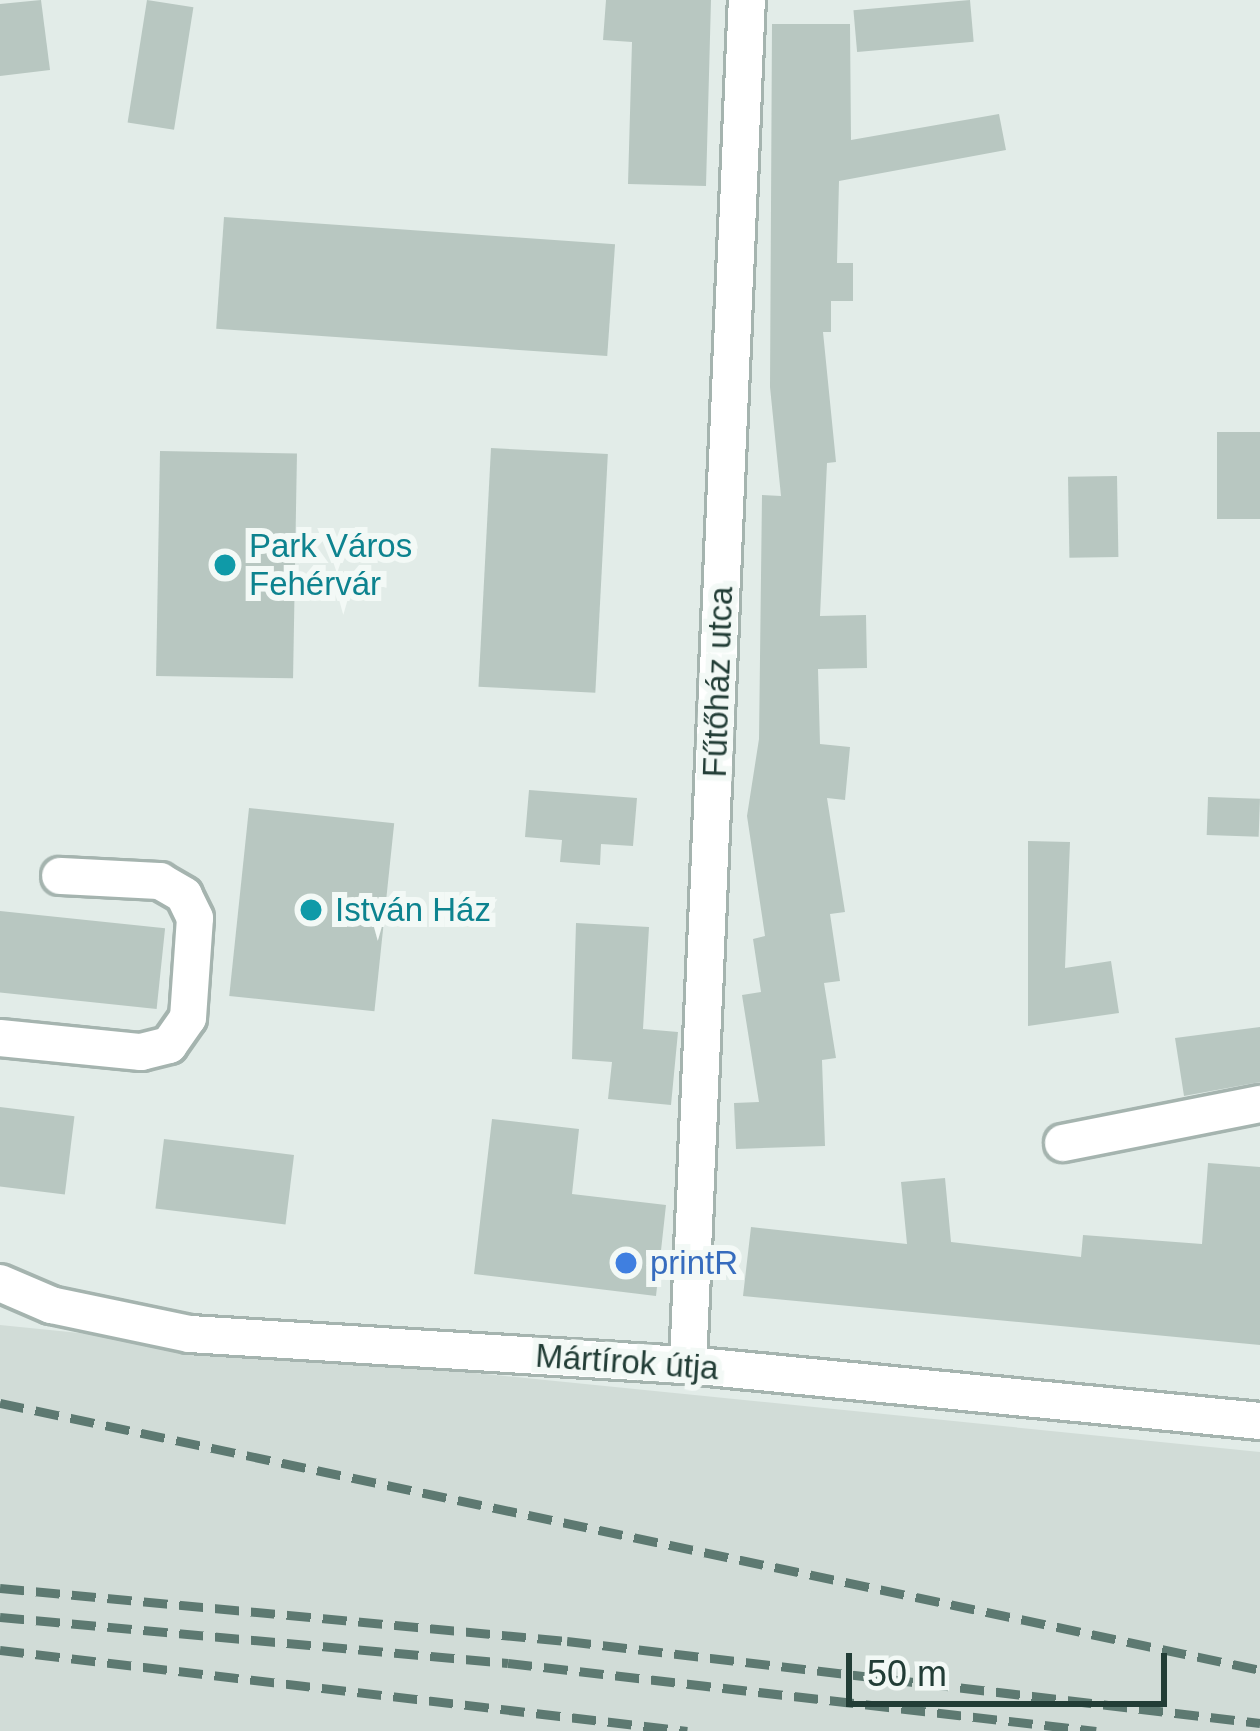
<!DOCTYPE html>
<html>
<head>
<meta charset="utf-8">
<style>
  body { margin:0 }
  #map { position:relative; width:1260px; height:1731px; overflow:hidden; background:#e2ece8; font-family:Helvetica,sans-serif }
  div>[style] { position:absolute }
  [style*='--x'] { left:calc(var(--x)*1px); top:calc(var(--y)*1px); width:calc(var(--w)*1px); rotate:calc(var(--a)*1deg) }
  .built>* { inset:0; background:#d1dcd7 }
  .building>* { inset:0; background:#b8c7c1; transform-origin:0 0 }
  .roads { filter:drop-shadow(3px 0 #a5b4af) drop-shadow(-3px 0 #a5b4af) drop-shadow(0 3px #a5b4af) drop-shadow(0 -3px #a5b4af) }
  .minor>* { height:36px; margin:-18px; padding:0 18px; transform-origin:18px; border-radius:18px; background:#fff }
  .rail>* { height:9px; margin-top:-4.5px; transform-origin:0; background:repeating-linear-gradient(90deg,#5d7971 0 24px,transparent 0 36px) }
  .dots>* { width:33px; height:33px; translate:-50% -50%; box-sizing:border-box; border:6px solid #f3f9f6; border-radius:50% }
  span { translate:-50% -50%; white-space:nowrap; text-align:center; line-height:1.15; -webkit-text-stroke:12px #f3f9f6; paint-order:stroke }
  .culture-label { font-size:33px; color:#0d838f }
  .left { translate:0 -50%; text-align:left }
  .street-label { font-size:33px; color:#223d36 }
  .shop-label { font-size:33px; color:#366cbe }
  .scale { position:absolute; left:846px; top:1653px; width:321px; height:54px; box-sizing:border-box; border:6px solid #223d36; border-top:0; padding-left:15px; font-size:36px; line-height:42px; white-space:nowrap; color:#223d36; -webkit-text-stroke:9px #f3f9f6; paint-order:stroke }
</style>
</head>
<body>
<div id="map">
  <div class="built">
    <i style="clip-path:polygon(0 1325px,1260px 1452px,1260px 1731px,0 1731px)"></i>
  </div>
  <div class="building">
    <i style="clip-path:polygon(41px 0,50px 70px,0 76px,0 4px)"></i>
    <i style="left:147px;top:0;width:47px;height:124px;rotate:9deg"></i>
    <i style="clip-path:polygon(606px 0,711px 0,706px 186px,628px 184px,632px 42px,603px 40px)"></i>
    <i style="left:970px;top:0;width:42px;height:117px;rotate:85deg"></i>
    <i style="clip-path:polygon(772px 24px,850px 24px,851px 140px,999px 114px,1006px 150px,839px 181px,837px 263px,853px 263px,853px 301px,831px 301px,831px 332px,823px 332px,836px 462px,827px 463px,820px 616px,866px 615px,867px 668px,818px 669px,820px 744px,850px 747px,845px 800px,827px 798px,845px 912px,830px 914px,840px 981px,824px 983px,836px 1058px,822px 1060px,825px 1146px,736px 1149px,734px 1103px,759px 1102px,742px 995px,761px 992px,753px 939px,765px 936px,747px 816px,759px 739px,762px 495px,781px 496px,770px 387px)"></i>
    <i style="left:224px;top:217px;width:392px;height:112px;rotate:4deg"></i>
    <i style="left:1217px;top:432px;width:43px;height:87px"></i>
    <i style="left:491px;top:448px;width:117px;height:239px;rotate:3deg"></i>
    <i style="left:160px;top:451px;width:137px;height:225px;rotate:1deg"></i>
    <i style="left:1117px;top:476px;width:81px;height:49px;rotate:89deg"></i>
    <i style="clip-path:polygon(529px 790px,637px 798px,633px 846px,601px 844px,600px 865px,560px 862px,562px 840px,525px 837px)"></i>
    <i style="left:1208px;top:797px;width:52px;height:38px;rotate:2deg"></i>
    <i style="left:249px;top:808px;width:146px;height:189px;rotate:6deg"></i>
    <i style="clip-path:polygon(1028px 841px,1070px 842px,1065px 968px,1111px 961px,1119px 1013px,1028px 1026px)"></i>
    <i style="left:0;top:911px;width:166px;height:81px;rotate:6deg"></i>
    <i style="clip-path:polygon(576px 923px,649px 927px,643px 1029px,678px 1032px,671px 1105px,608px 1099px,612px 1062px,572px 1059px)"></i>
    <i style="clip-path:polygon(1260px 1027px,1260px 1082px,1184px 1096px,1175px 1038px)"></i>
    <i style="left:0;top:1107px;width:75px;height:79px;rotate:7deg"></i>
    <i style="clip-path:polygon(492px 1119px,579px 1129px,572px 1194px,666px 1205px,656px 1296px,474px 1274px)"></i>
    <i style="left:164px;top:1139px;width:131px;height:70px;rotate:7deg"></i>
    <i style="clip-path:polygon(1208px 1163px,1260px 1167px,1260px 1345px,743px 1296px,751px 1227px,907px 1244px,901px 1182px,945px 1178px,951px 1242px,1081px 1257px,1083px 1235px,1202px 1244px)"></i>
  </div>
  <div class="roads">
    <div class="minor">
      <i style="--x:0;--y:1038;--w:142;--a:5.7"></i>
      <i style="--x:141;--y:1052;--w:29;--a:-14"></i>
      <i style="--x:169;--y:1045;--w:33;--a:-55"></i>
      <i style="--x:188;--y:1018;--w:100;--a:-86"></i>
      <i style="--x:195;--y:918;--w:25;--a:-116"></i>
      <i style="--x:184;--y:895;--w:28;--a:-150"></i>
      <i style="--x:160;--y:881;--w:100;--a:-177.1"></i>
      <i style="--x:1063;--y:1143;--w:201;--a:-11.2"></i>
      <i style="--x:0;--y:1283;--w:56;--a:23.3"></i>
      <i style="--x:51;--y:1305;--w:142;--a:11.8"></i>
      <i style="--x:190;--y:1334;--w:499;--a:3.6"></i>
      <i style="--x:688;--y:1365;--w:575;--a:5.59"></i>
      <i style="--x:688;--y:1365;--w:1366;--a:-87.53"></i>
    </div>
  </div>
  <div class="rail">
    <i style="--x:0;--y:1403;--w:1288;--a:11.96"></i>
    <i style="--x:0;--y:1588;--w:569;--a:5.34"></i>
    <i style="--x:567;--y:1641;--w:698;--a:6.75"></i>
    <i style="--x:0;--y:1617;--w:510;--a:5.17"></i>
    <i style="--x:508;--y:1663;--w:592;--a:6.6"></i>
    <i style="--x:0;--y:1650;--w:692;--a:6.72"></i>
  </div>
  <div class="dots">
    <i style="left:225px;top:565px;background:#0f9aa8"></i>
    <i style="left:311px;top:910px;background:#0f9aa8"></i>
    <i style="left:626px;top:1263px;background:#3f7fe0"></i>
  </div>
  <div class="culture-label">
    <span class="left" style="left:249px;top:565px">Park Város<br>Fehérvár</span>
    <span class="left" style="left:335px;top:910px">István Ház</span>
  </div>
  <div class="street-label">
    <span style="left:718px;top:682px;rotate:-88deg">Fűtőház utca</span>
    <span style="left:627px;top:1362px;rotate:4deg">Mártírok útja</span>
  </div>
  <div class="shop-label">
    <span class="left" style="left:650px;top:1263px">printR</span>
  </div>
  <div class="scale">50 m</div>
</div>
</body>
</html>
